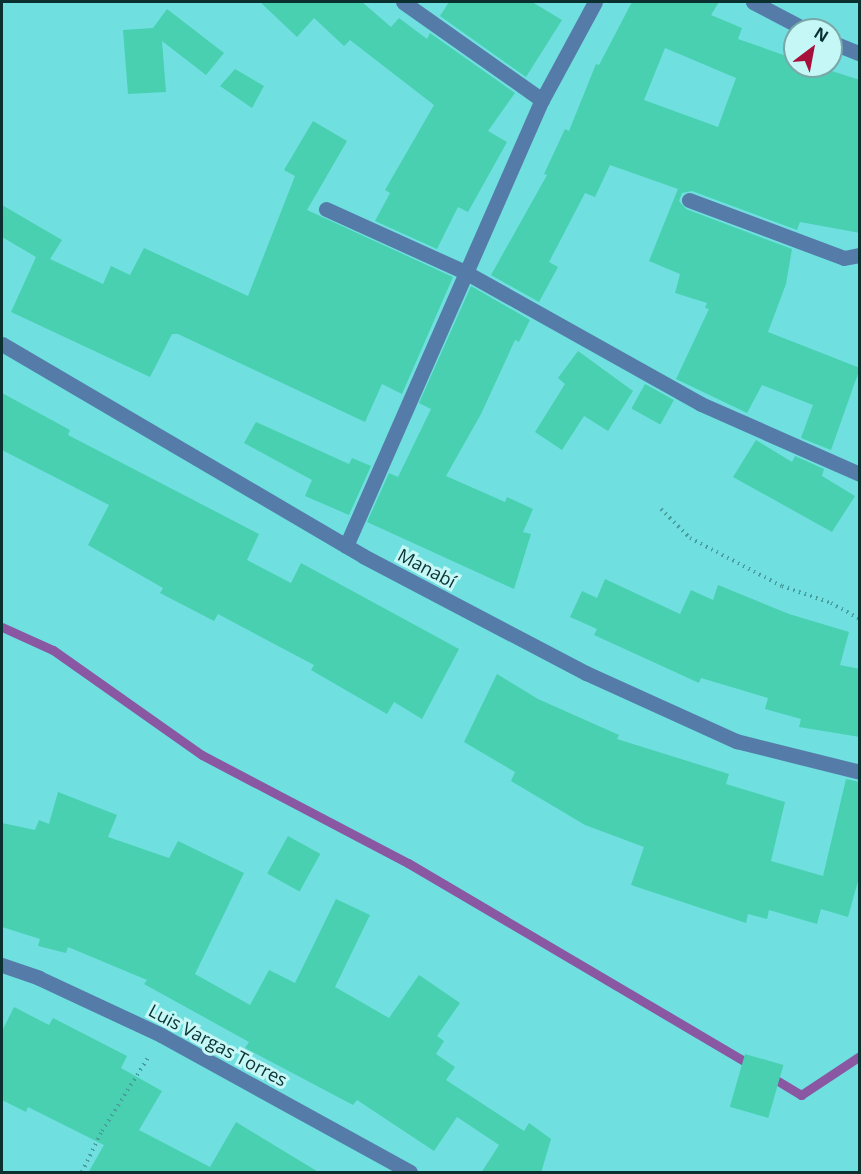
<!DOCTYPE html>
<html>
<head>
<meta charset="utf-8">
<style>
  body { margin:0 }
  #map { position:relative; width:861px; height:1174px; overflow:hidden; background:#6fe0df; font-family:"Open Sans",sans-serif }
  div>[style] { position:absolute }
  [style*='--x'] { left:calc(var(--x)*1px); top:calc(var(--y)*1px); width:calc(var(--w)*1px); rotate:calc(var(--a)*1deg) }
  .stream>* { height:9px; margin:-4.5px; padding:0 4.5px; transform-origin:4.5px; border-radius:4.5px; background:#8a57a3 }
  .building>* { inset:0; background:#48d0b0; transform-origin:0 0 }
  .path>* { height:4px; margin-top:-2px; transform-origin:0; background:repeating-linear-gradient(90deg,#499e9d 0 1.5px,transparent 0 6px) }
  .minor>* { height:15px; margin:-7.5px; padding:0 7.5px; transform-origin:7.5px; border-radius:7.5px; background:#557ba9 }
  span { translate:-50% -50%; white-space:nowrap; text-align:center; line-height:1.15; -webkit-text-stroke:6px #c4f7f6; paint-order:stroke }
  .street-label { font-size:18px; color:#0a3030 }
  .frame { position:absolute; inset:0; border:3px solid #0a3030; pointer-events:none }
  .north { position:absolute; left:783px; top:18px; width:60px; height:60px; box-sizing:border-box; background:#c4f7f6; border:2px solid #7aa7a7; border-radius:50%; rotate:32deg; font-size:16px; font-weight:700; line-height:24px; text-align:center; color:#0a3030 }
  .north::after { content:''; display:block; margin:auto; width:21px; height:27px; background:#a8103b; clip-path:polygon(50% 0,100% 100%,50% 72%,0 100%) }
</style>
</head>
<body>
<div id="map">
  <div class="stream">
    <i style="--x:2;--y:627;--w:56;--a:24.3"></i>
    <i style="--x:53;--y:650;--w:182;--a:35.2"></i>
    <i style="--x:202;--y:755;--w:233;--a:27.7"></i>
    <i style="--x:408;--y:863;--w:402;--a:30.5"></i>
    <i style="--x:768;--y:1075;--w:39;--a:31"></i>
    <i style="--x:801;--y:1095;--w:71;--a:-33.5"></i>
  </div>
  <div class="building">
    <i style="clip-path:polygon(260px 2px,362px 2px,391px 27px,399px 18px,427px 39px,430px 33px,515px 93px,488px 131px,507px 142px,468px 212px,458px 207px,437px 249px,375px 221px,390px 193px,385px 190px,434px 105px,350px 40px,344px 46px,314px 18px,297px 37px)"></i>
    <i style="clip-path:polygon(449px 2px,532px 2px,562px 20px,526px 77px,440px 16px)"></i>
    <i style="clip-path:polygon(evenodd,632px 2px,719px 2px,711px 15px,742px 28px,738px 39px,795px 59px,795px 66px,816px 66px,860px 80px,860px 233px,800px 222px,797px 230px,692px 191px,682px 193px,679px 201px,686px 209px,792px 249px,786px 284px,768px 332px,860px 368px,831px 450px,801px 438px,813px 405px,762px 385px,747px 413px,676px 379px,709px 309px,705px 308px,707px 303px,675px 293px,680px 274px,649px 261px,678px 189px,610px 165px,595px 197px,585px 193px,549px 262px,558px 267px,539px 302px,491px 275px,547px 175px,544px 174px,565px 129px,569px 131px,596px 64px,599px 65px,632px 2px,665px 48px,736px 78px,718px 127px,644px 100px,665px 48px)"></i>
    <i style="clip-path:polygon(167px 9px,224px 53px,206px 75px,162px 41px,166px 92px,128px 94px,123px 30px,153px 28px)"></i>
    <i style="clip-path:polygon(235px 69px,264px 86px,252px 108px,220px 86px)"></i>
    <i style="clip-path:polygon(313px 121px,347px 141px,307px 210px,453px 277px,402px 394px,382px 384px,365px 422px,178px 334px,172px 334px,150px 377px,11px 312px,36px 257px,2px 237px,2px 205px,62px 240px,50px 259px,103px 284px,111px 266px,130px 275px,144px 248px,248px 296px,295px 176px,284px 170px)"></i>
    <i style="clip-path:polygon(471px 286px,530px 320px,519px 342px,515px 340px,481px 414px,446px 476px,505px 502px,507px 497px,533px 509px,523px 532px,531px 534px,514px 589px,367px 522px,389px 473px,398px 477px,431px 409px,419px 403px)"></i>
    <i style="clip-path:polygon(578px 351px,633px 391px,608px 431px,584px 416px,562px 450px,535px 432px,565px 384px,558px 378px)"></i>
    <i style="left:645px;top:384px;width:33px;height:28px;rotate:29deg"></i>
    <i style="clip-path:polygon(2px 393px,70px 430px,68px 435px,259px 534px,247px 560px,291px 583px,301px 563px,459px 649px,422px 719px,394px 702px,387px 714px,311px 670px,314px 665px,218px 614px,214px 621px,160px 593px,163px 588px,88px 545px,109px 505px,2px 450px)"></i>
    <i style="clip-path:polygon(256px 422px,349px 464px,352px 458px,371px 466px,349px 515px,305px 496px,312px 480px,244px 443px)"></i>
    <i style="clip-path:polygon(756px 440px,792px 462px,795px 456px,824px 469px,822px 476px,855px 496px,832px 532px,733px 477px)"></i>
    <i style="clip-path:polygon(605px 579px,680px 614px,691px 590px,713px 600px,718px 585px,789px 614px,849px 632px,840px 665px,860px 669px,860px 737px,799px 727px,801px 719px,765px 709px,768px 698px,701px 678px,699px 683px,594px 635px,597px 629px,570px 617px,582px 591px,597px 598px)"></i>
    <i style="clip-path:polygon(497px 674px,538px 699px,619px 735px,617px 739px,729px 774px,726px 784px,785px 802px,771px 861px,823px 876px,846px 779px,860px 782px,860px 874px,848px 917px,821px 909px,817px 924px,769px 910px,767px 919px,748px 914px,746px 923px,631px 885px,644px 847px,585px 825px,511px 781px,515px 772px,464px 742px)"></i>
    <i style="clip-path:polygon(58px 792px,117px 815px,108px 837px,169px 858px,178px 841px,244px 873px,195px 974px,250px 1005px,269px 970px,295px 983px,336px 899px,370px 915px,335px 987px,389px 1018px,419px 975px,460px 1003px,437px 1036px,444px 1041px,436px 1054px,455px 1067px,446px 1080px,524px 1131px,529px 1123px,551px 1139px,541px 1173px,481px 1173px,499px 1145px,457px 1117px,434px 1151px,357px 1100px,353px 1105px,245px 1048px,249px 1042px,144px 984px,147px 980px,68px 947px,66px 953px,38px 946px,40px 939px,2px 927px,2px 823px,35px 830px,39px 820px,49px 824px)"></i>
    <i style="left:288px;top:836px;width:37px;height:43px;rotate:29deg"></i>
    <i style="clip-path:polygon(14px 1007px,49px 1025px,53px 1018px,127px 1056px,121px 1068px,162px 1091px,139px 1130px,210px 1167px,236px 1122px,320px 1173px,88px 1173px,104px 1145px,28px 1107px,26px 1112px,2px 1100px,2px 1031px)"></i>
    <i style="left:745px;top:1054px;width:40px;height:55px;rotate:16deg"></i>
  </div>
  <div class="path">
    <i style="--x:661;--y:509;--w:41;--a:45"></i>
    <i style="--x:690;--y:538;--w:104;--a:27.6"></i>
    <i style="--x:782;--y:586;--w:52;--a:19.1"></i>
    <i style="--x:831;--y:603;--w:33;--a:29"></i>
    <i style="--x:82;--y:1172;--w:46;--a:-64"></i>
    <i style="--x:102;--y:1131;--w:89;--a:-57.9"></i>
  </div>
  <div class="minor">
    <i style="--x:753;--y:2;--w:60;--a:27.8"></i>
    <i style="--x:831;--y:42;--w:31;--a:22"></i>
    <i style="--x:542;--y:100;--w:111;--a:-61.6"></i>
    <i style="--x:689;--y:200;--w:165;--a:20.5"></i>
    <i style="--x:844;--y:258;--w:16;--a:-11"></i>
    <i style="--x:326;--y:209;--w:153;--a:24.4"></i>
    <i style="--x:465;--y:272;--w:270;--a:29.2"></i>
    <i style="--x:701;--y:404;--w:174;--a:23.8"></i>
    <i style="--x:2;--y:344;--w:419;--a:30.4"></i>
    <i style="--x:363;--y:556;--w:252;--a:27.7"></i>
    <i style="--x:586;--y:673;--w:165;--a:24.4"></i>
    <i style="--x:736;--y:741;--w:128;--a:14"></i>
    <i style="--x:346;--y:546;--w:487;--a:-66.3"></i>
    <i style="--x:542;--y:100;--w:170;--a:-144.8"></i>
    <i style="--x:2;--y:965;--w:39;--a:19"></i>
    <i style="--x:39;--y:978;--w:135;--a:25"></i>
    <i style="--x:161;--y:1035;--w:284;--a:28.8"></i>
  </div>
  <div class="street-label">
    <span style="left:427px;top:568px;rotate:28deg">Manabí</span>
    <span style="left:218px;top:1045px;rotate:28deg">Luis Vargas Torres</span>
  </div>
  <div class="frame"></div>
  <div class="north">N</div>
</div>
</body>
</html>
